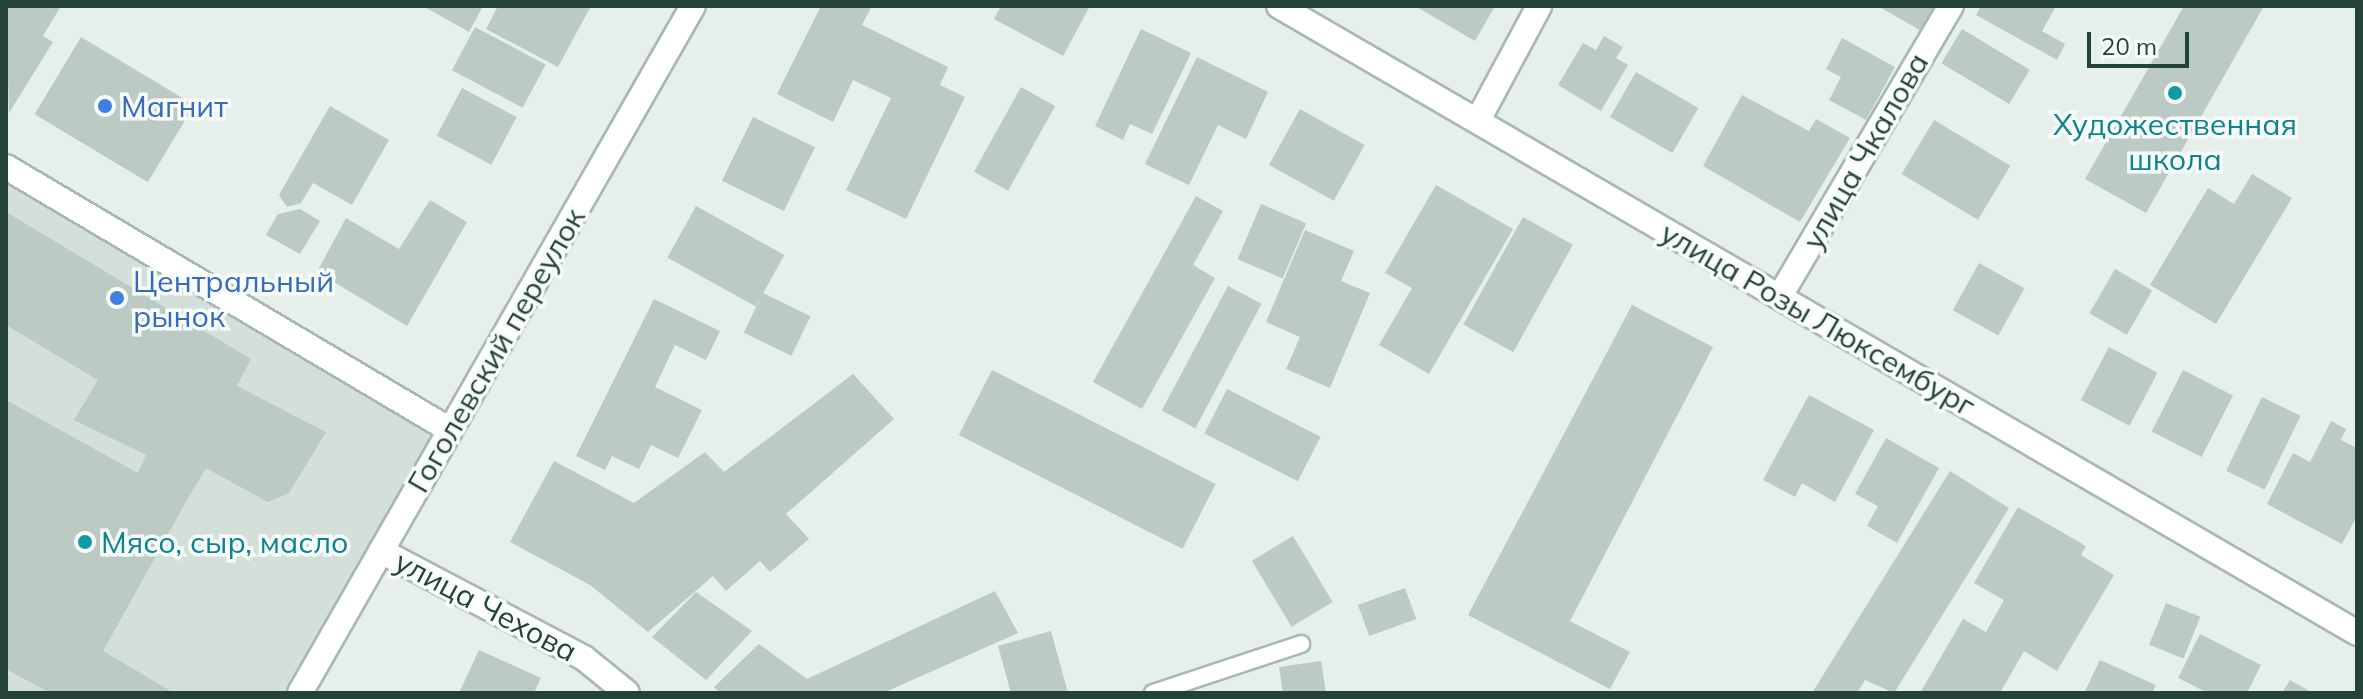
<!DOCTYPE html>
<html>
<head>
<meta charset="utf-8">
<style>
  body { margin:0 }
  #map { position:relative; width:2363px; height:699px; overflow:hidden; background:#e6efeb; font-family:Mulish,sans-serif }
  div>[style] { position:absolute }
  [style*='--x'] { left:calc(var(--x)*1px); top:calc(var(--y)*1px); width:calc(var(--w)*1px); rotate:calc(var(--a)*1deg) }
  .built>* { inset:0; background:#d4dfda }
  .building>* { inset:0; background:#bbcac4; transform-origin:0 0 }
  .roads { filter:drop-shadow(2px 0 #a8b8b2) drop-shadow(-2px 0 #a8b8b2) drop-shadow(0 2px #a8b8b2) drop-shadow(0 -2px #a8b8b2) }
  .service>* { height:16px; margin:-8px; padding:0 8px; transform-origin:8px; border-radius:8px; background:#fff }
  .minor>* { height:24px; margin:-12px; padding:0 12px; transform-origin:12px; border-radius:12px; background:#fff }
  .tertiary>* { height:24px; margin:-12px; padding:0 12px; transform-origin:12px; border-radius:12px; background:#fff }
  .secondary>* { height:24px; margin:-12px; padding:0 12px; transform-origin:12px; border-radius:12px; background:#fff }
  .dots>* { width:22px; height:22px; translate:-50% -50%; box-sizing:border-box; border:4px solid #f7fbf9; border-radius:50% }
  span { translate:-50% -50%; white-space:nowrap; text-align:center; line-height:1.15; -webkit-text-stroke:7px #f7fbf9; paint-order:stroke }
  .shop-label { font-size:30px; color:#366cbe }
  .left { translate:0 -50%; text-align:left }
  .culture-label { font-size:30px; color:#0d838f }
  .street-label { font-size:30px; color:#24423a }
  .frame { position:absolute; inset:0; border:8px solid #24423a; pointer-events:none }
  .scale { position:absolute; left:2087px; top:32px; width:102px; height:36px; box-sizing:border-box; border:4px solid #24423a; border-top:0; padding-left:10px; font-size:24px; line-height:28px; white-space:nowrap; color:#24423a; -webkit-text-stroke:6px #f7fbf9; paint-order:stroke }
</style>
</head>
<body>
<div id="map">
  <div class="built">
    <i style="clip-path:polygon(6px 167px,450px 430px,300px 693px,6px 693px)"></i>
  </div>
  <div class="building">
    <i style="clip-path:polygon(6px 6px,61px 6px,43px 36px,53px 42px,9px 113px)"></i>
    <i style="clip-path:polygon(423px 6px,483px 6px,469px 32px)"></i>
    <i style="clip-path:polygon(498px 6px,591px 6px,558px 67px,486px 29px)"></i>
    <i style="clip-path:polygon(821px 6px,872px 6px,862px 25px,948px 67px,940px 85px,965px 97px,906px 219px,846px 190px,891px 98px,853px 80px,833px 122px,777px 94px)"></i>
    <i style="clip-path:polygon(1001px 6px,1090px 6px,1063px 56px,994px 19px)"></i>
    <i style="clip-path:polygon(1415px 6px,1495px 6px,1475px 41px)"></i>
    <i style="clip-path:polygon(1878px 6px,1938px 6px,1923px 32px)"></i>
    <i style="clip-path:polygon(1981px 6px,2056px 6px,2042px 31px,2065px 44px,2057px 60px,1976px 15px)"></i>
    <i style="clip-path:polygon(2184px 6px,2264px 6px,2146px 213px,2085px 179px)"></i>
    <i style="left:475px;top:27px;width:80px;height:49px;rotate:28deg"></i>
    <i style="clip-path:polygon(1141px 29px,1191px 53px,1152px 134px,1130px 124px,1123px 140px,1095px 126px)"></i>
    <i style="left:1962px;top:29px;width:79px;height:40px;rotate:31deg"></i>
    <i style="clip-path:polygon(1604px 36px,1623px 47px,1616px 58px,1628px 65px,1601px 111px,1558px 85px,1583px 43px,1596px 50px)"></i>
    <i style="left:81px;top:37px;width:132px;height:90px;rotate:31deg"></i>
    <i style="clip-path:polygon(1842px 38px,1895px 67px,1866px 120px,1829px 100px,1841px 77px,1826px 69px)"></i>
    <i style="clip-path:polygon(1197px 57px,1268px 92px,1246px 139px,1218px 125px,1189px 185px,1145px 164px)"></i>
    <i style="left:1636px;top:72px;width:72px;height:52px;rotate:30deg"></i>
    <i style="left:1021px;top:87px;width:39px;height:97px;rotate:29deg"></i>
    <i style="left:462px;top:88px;width:62px;height:54px;rotate:28deg"></i>
    <i style="clip-path:polygon(1742px 95px,1809px 131px,1816px 119px,1850px 138px,1800px 222px,1703px 166px)"></i>
    <i style="clip-path:polygon(330px 106px,389px 140px,352px 205px,313px 183px,301px 203px,287px 207px,279px 195px)"></i>
    <i style="left:1300px;top:109px;width:74px;height:64px;rotate:29deg"></i>
    <i style="left:753px;top:117px;width:69px;height:71px;rotate:26deg"></i>
    <i style="left:1934px;top:120px;width:89px;height:63px;rotate:31deg"></i>
    <i style="clip-path:polygon(2252px 174px,2292px 198px,2216px 324px,2150px 285px,2208px 188px,2234px 204px)"></i>
    <i style="clip-path:polygon(1436px 185px,1513px 229px,1429px 374px,1379px 345px,1412px 288px,1385px 273px)"></i>
    <i style="clip-path:polygon(1196px 196px,1223px 211px,1193px 265px,1215px 278px,1142px 409px,1093px 382px)"></i>
    <i style="clip-path:polygon(430px 200px,467px 222px,407px 326px,317px 272px,346px 218px,399px 249px)"></i>
    <i style="left:1261px;top:204px;width:49px;height:60px;rotate:23deg"></i>
    <i style="left:696px;top:206px;width:101px;height:59px;rotate:29deg"></i>
    <i style="clip-path:polygon(300px 209px,320px 221px,300px 254px,266px 235px,278px 214px)"></i>
    <i style="clip-path:polygon(6px 212px,251px 359px,237px 386px,326px 432px,289px 493px,268px 502px,206px 468px,187px 500px,103px 651px,174px 693px,50px 693px,6px 669px,6px 400px,138px 473px,146px 455px,74px 420px,98px 380px,6px 325px)"></i>
    <i style="left:1523px;top:217px;width:57px;height:123px;rotate:29deg"></i>
    <i style="clip-path:polygon(1305px 230px,1354px 251px,1341px 281px,1370px 293px,1330px 388px,1286px 369px,1300px 337px,1266px 322px)"></i>
    <i style="left:1979px;top:263px;width:52px;height:54px;rotate:29deg"></i>
    <i style="left:2115px;top:269px;width:43px;height:51px;rotate:30deg"></i>
    <i style="left:1228px;top:286px;width:38px;height:141px;rotate:28deg"></i>
    <i style="left:763px;top:293px;width:53px;height:44px;rotate:26deg"></i>
    <i style="clip-path:polygon(654px 299px,720px 331px,706px 360px,675px 345px,655px 387px,702px 410px,678px 458px,651px 445px,639px 469px,612px 456px,605px 470px,576px 456px)"></i>
    <i style="clip-path:polygon(1632px 305px,1713px 347px,1570px 621px,1630px 652px,1610px 689px,1468px 615px)"></i>
    <i style="left:2109px;top:347px;width:55px;height:60px;rotate:28deg"></i>
    <i style="left:992px;top:370px;width:251px;height:73px;rotate:27deg"></i>
    <i style="left:2183px;top:370px;width:56px;height:69px;rotate:27deg"></i>
    <i style="clip-path:polygon(853px 374px,894px 419px,786px 514px,809px 539px,770px 572px,760px 561px,726px 591px,713px 576px,648px 632px,590px 585px,510px 542px,554px 461px,634px 503px,705px 452px,724px 472px)"></i>
    <i style="left:1227px;top:389px;width:105px;height:50px;rotate:27deg"></i>
    <i style="clip-path:polygon(1809px 395px,1874px 430px,1835px 502px,1802px 483px,1795px 497px,1763px 480px)"></i>
    <i style="left:2262px;top:397px;width:43px;height:82px;rotate:26deg"></i>
    <i style="clip-path:polygon(2331px 421px,2346px 429px,2341px 440px,2357px 448px,2357px 516px,2342px 544px,2267px 504px,2293px 453px,2310px 462px)"></i>
    <i style="clip-path:polygon(1886px 438px,1939px 468px,1897px 543px,1867px 526px,1878px 506px,1855px 494px)"></i>
    <i style="clip-path:polygon(1950px 471px,2009px 508px,1894px 693px,1865px 680px,1857px 693px,1812px 693px)"></i>
    <i style="clip-path:polygon(2018px 507px,2086px 546px,2081px 555px,2114px 575px,2057px 671px,2024px 651px,2000px 693px,1920px 693px,1963px 619px,1986px 632px,2004px 600px,1974px 583px)"></i>
    <i style="left:1293px;top:536px;width:77px;height:48px;rotate:59deg"></i>
    <i style="left:1405px;top:588px;width:33px;height:50px;rotate:70deg"></i>
    <i style="clip-path:polygon(995px 591px,1018px 633px,883px 693px,720px 693px,714px 687px,759px 644px,807px 679px)"></i>
    <i style="clip-path:polygon(696px 592px,752px 631px,706px 680px,652px 637px)"></i>
    <i style="left:2166px;top:603px;width:37px;height:45px;rotate:22deg"></i>
    <i style="clip-path:polygon(1051px 631px,1068px 693px,1011px 693px,998px 646px)"></i>
    <i style="clip-path:polygon(2200px 634px,2261px 665px,2247px 693px,2208px 693px,2178px 678px)"></i>
    <i style="clip-path:polygon(479px 650px,541px 678px,534px 693px,459px 693px)"></i>
    <i style="clip-path:polygon(2100px 660px,2156px 685px,2152px 693px,2084px 693px)"></i>
    <i style="clip-path:polygon(1321px 661px,1326px 693px,1283px 693px,1279px 667px)"></i>
    <i style="clip-path:polygon(2290px 680px,2313px 693px,2282px 693px)"></i>
  </div>
  <div class="roads">
    <div class="service">
      <i style="--x:1153;--y:693;--w:156;--a:-18.3"></i>
    </div>
    <div class="minor">
      <i style="--x:1478;--y:120;--w:129;--a:-61.8"></i>
      <i style="--x:1780;--y:296;--w:337;--a:-59.5"></i>
    </div>
    <div class="tertiary">
      <i style="--x:1279;--y:6;--w:1247;--a:30.18"></i>
    </div>
    <div class="secondary">
      <i style="--x:6;--y:167;--w:516;--a:30.64"></i>
      <i style="--x:381;--y:551;--w:229;--a:27.8"></i>
      <i style="--x:584;--y:658;--w:55;--a:39.1"></i>
      <i style="--x:300;--y:693;--w:791;--a:-60.23"></i>
    </div>
  </div>
  <div class="dots">
    <i style="left:2175px;top:93px;background:#0f9aa8"></i>
    <i style="left:105px;top:106px;background:#3f7fe0"></i>
    <i style="left:117px;top:298px;background:#3f7fe0"></i>
    <i style="left:85px;top:542px;background:#0f9aa8"></i>
  </div>
  <div class="shop-label">
    <span class="left" style="left:121px;top:106px">Магнит</span>
    <span class="left" style="left:133px;top:298px">Центральный<br>рынок</span>
  </div>
  <div class="culture-label">
    <span style="left:2175px;top:141px">Художественная<br>школа</span>
    <span class="left" style="left:101px;top:542px">Мясо, сыр, масло</span>
  </div>
  <div class="street-label">
    <span style="left:1865px;top:151px;rotate:-60deg">улица Чкалова</span>
    <span style="left:1818px;top:319px;rotate:30deg">улица Розы Люксембург</span>
    <span style="left:496px;top:350px;rotate:-60deg">Гоголевский переулок</span>
    <span style="left:486px;top:606px;rotate:28deg">улица Чехова</span>
  </div>
  <div class="frame"></div>
  <div class="scale">20 m</div>
</div>
</body>
</html>
